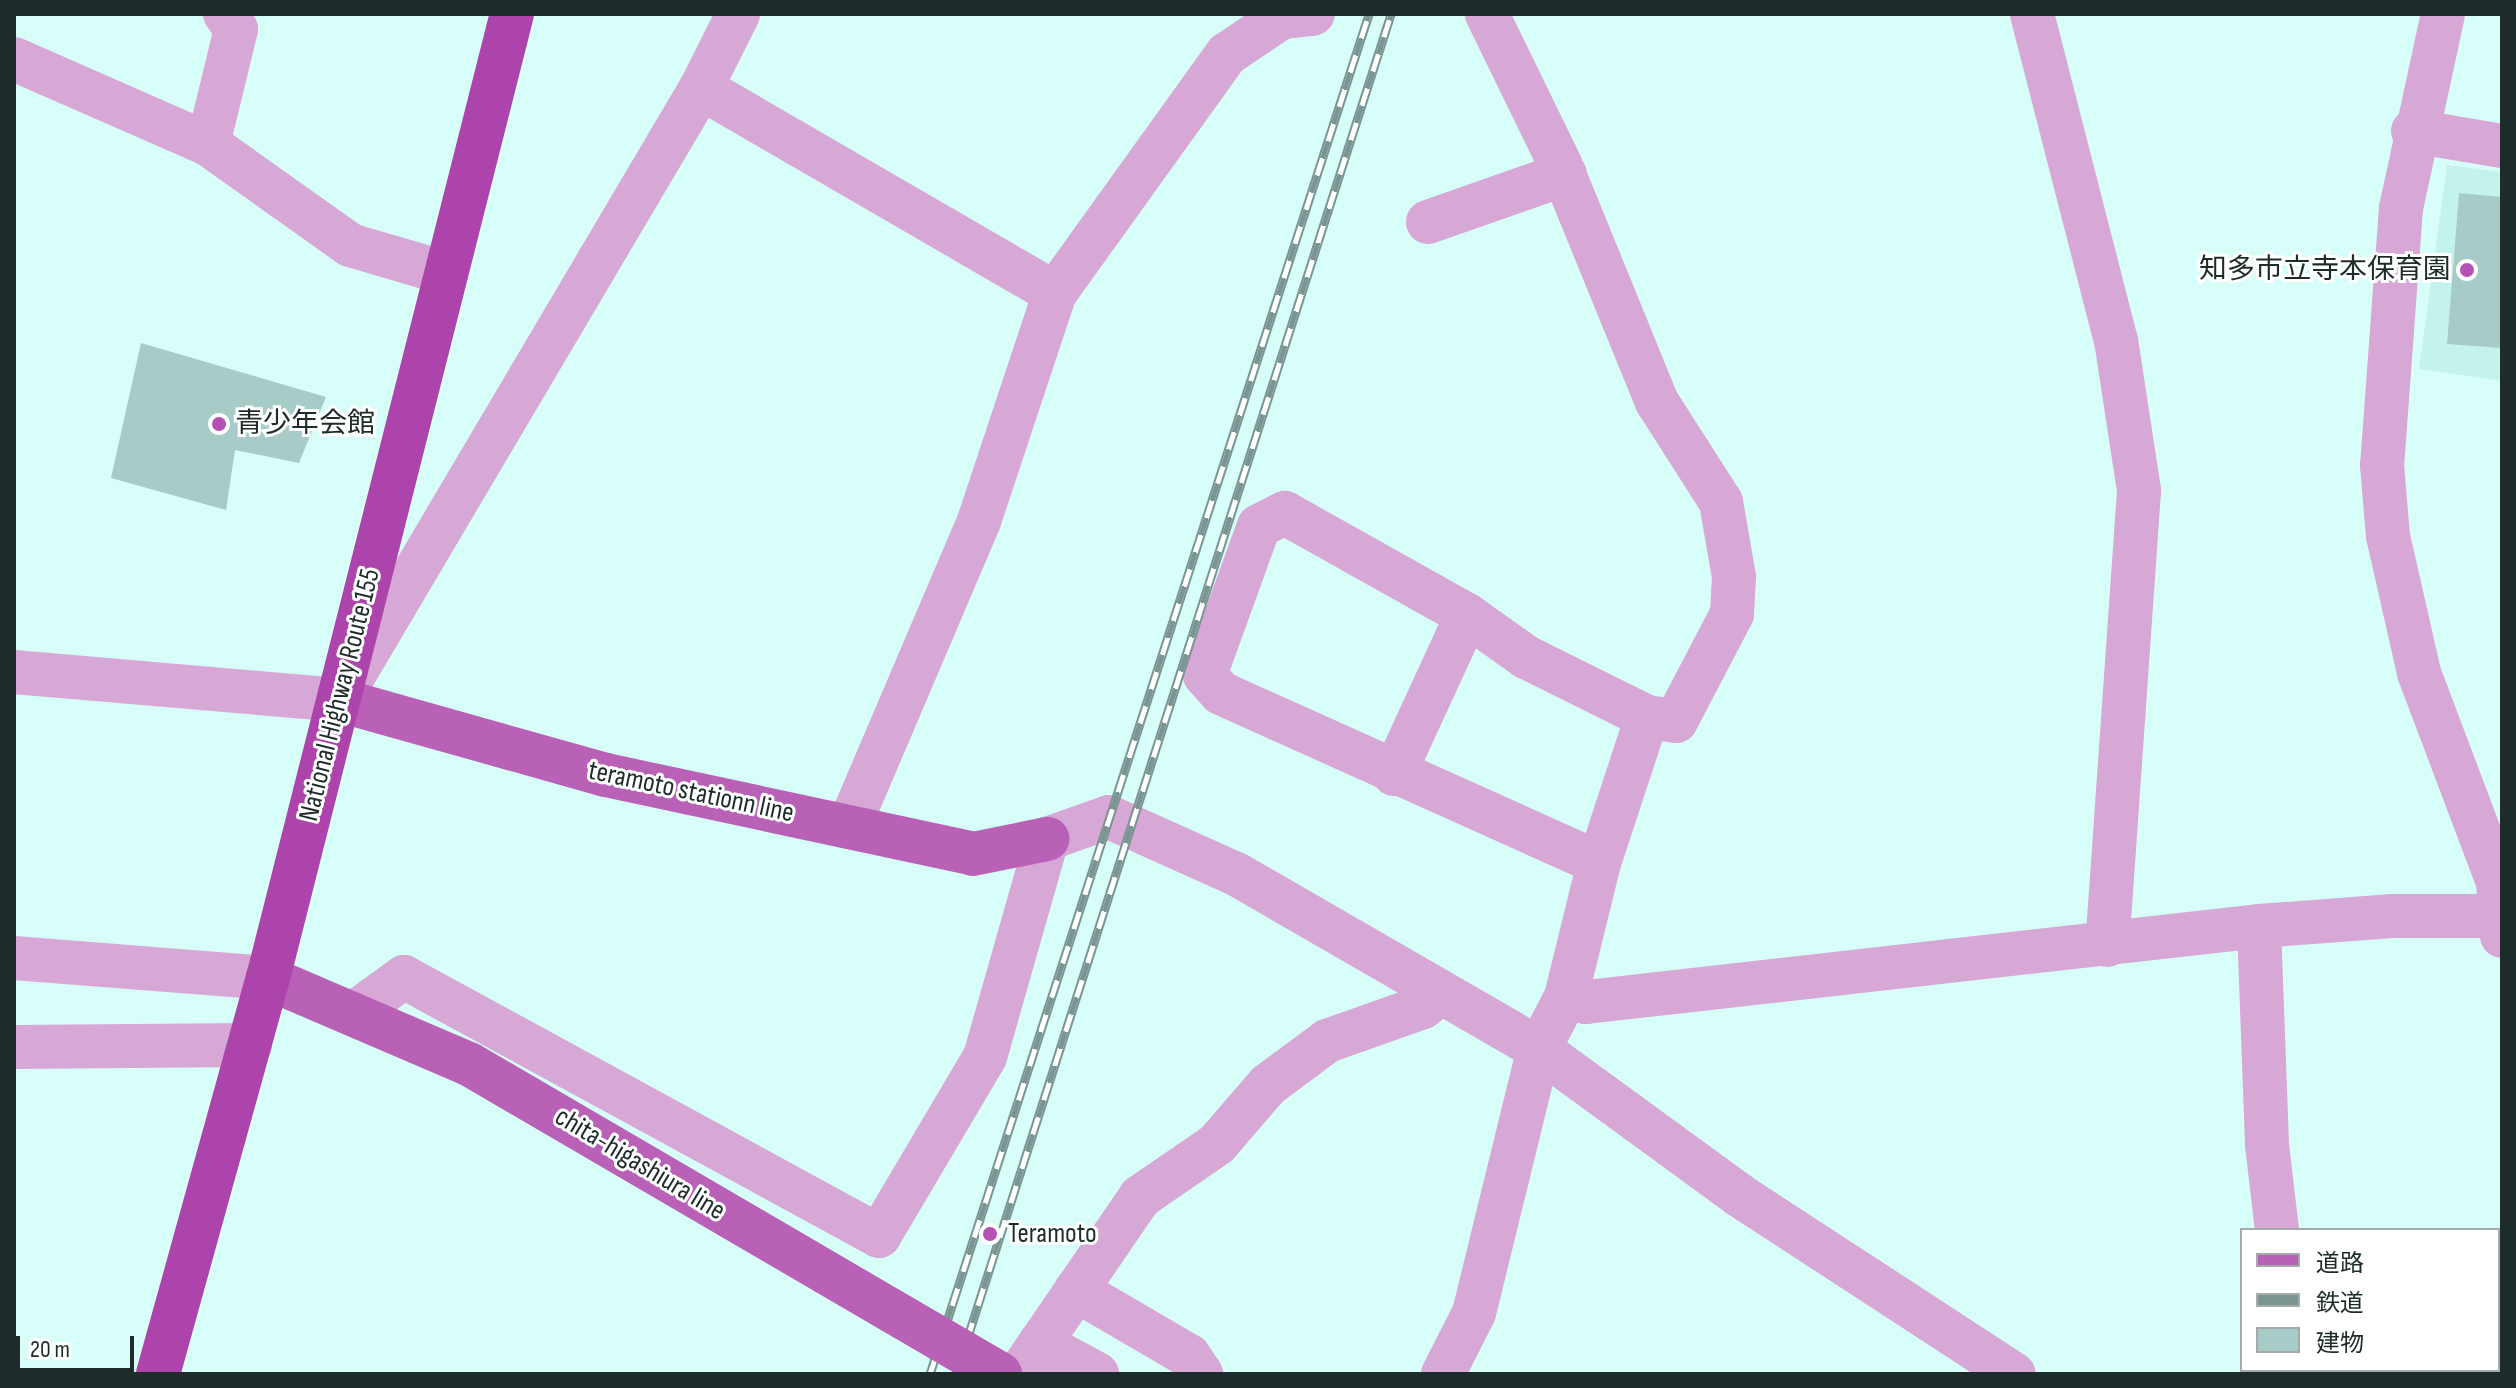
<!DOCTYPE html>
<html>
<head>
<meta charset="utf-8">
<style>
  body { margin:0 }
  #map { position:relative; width:2516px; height:1388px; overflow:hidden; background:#d8fef9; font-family:"Sofia Sans Condensed","Noto Sans JP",sans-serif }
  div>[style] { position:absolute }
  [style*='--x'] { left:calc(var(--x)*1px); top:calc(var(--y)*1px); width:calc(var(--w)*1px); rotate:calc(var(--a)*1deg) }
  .built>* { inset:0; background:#c4f3ee }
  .building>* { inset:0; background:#a7ccc7 }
  .minor>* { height:44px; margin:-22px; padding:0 22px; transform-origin:22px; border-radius:22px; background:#d7a7d5 }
  .major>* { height:44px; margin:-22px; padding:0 22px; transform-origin:22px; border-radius:22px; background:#b961b7 }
  .highway>* { height:44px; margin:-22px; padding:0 22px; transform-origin:22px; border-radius:22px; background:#ac44ac }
  .rail>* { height:9px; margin-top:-4.5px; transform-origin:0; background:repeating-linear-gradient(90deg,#fff 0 18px,#7b9592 0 36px); box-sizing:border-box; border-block:2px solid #7b9592 }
  .major-bridge>* { height:44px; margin:-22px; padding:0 22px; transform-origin:22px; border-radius:22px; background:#b961b7 }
  .dots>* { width:22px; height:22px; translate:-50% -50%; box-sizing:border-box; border:4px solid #fff; border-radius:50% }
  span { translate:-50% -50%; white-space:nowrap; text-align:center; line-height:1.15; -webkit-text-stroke:6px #fff; paint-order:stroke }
  .poi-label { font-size:28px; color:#1d2c2a }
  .right { translate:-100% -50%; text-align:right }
  .left { translate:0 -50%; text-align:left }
  .street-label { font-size:28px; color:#1d2c2a }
  .frame { position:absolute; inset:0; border:16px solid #1d2c2a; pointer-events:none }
  .legend { position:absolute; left:2240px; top:1228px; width:260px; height:144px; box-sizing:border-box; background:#fff; border:2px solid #a5abaa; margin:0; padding:10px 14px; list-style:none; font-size:24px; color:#1d2c2a }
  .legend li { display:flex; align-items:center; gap:16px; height:40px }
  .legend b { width:40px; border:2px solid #a5abaa }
  .scale { position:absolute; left:16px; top:1336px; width:118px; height:36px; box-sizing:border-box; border:4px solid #1d2c2a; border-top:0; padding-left:10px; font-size:24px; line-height:28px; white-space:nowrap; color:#1d2c2a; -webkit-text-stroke:6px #fff; paint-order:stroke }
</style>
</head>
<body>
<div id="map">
  <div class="built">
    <i style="clip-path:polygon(2447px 165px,2502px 172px,2502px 381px,2419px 369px)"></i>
  </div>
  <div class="building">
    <i style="clip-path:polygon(2459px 193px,2502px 197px,2502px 348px,2447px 344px)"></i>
    <i style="clip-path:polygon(141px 343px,326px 397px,299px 463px,235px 450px,226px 510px,111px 478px)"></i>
  </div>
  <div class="minor">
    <i style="--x:2032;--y:14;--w:337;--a:75.6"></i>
    <i style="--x:2116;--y:340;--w:153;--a:81.3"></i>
    <i style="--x:2139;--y:491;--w:455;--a:94"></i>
    <i style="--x:2443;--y:14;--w:198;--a:102.2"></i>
    <i style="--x:2401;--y:208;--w:258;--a:94.2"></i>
    <i style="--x:2382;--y:465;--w:71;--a:85.2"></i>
    <i style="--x:2388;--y:536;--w:140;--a:77.2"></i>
    <i style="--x:2419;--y:673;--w:223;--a:69.3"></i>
    <i style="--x:2498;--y:882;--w:54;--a:85.8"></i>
    <i style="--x:14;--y:59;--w:212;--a:23.7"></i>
    <i style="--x:208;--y:144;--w:174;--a:35.4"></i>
    <i style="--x:350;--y:245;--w:99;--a:16.4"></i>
    <i style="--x:701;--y:88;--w:409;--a:30.1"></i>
    <i style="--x:2413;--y:131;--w:90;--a:9.6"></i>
    <i style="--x:208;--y:144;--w:118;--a:-76.3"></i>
    <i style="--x:236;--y:29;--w:19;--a:-126"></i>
    <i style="--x:1428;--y:222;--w:145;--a:-19.3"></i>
    <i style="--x:14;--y:672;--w:326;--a:4.9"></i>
    <i style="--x:339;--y:700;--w:711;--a:-59.4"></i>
    <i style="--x:701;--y:88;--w:83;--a:-63.4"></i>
    <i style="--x:1394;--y:774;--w:175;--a:-65.3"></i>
    <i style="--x:849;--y:826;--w:332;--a:-66.9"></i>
    <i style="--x:979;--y:521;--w:240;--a:-71.6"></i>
    <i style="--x:1055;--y:293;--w:294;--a:-54.3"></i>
    <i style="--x:1227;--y:54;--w:66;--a:-33.9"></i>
    <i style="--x:1282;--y:17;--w:31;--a:-6"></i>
    <i style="--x:1599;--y:863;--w:414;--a:-155.8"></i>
    <i style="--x:1221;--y:693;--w:24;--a:-132"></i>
    <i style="--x:1205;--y:675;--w:158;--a:-70.1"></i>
    <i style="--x:1259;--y:526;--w:29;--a:-27"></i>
    <i style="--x:1285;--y:513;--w:209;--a:29.3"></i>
    <i style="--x:1467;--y:615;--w:72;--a:35.4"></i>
    <i style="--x:1526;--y:657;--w:135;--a:26.4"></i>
    <i style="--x:2259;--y:926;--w:219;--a:87.9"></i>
    <i style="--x:2267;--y:1145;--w:86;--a:83.3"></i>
    <i style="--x:14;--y:958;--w:255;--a:4.5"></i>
    <i style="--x:1566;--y:997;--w:21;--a:14"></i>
    <i style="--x:1586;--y:1002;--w:677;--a:-6.44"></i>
    <i style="--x:2259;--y:926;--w:134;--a:-4.3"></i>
    <i style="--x:2393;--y:916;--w:109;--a:0"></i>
    <i style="--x:353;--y:1014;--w:63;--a:-36"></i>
    <i style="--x:404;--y:977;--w:541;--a:28.6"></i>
    <i style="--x:879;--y:1236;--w:208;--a:-59.4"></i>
    <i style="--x:985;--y:1057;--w:227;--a:-74.1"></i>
    <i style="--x:1047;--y:839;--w:66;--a:-19.5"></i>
    <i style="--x:1109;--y:817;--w:141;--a:24.2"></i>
    <i style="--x:1238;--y:875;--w:348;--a:30"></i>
    <i style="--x:1539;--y:1049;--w:248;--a:36.1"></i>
    <i style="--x:1739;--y:1195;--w:328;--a:33.1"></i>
    <i style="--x:14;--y:1047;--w:236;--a:-0.5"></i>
    <i style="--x:1076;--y:1290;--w:131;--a:30.3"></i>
    <i style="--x:1189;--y:1356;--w:22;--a:56"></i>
    <i style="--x:1040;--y:1343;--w:65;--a:28.5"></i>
    <i style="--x:2498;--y:1357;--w:4;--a:-14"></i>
    <i style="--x:1019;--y:1374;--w:214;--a:-55.6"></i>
    <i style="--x:1140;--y:1197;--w:93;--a:-34.5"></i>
    <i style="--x:1217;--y:1144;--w:78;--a:-49.2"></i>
    <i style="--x:1268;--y:1085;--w:74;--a:-36.7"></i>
    <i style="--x:1327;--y:1041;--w:102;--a:-19.5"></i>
    <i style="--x:1423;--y:1007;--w:22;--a:-39"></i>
    <i style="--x:1443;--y:1374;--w:68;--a:-63.1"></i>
    <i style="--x:1474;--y:1313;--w:272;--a:-76.2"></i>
    <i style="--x:1539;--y:1049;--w:59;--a:-62.6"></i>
    <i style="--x:1566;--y:997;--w:138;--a:-76.2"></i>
    <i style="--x:1599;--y:863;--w:154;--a:-71.8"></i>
    <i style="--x:1647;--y:717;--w:29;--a:8"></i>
    <i style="--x:1676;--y:721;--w:121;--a:-62.4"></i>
    <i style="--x:1732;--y:614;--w:37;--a:-87"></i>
    <i style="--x:1734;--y:577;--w:76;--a:-99.8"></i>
    <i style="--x:1721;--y:502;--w:119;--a:-122.6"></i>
    <i style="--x:1657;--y:402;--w:257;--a:-112.2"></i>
    <i style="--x:1560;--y:164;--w:167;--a:-116"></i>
    <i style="--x:2295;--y:1374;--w:47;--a:-4.9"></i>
  </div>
  <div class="major">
    <i style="--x:339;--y:700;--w:277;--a:15.7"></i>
    <i style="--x:606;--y:775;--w:375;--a:12.1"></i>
    <i style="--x:973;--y:854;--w:76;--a:-11.5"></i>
    <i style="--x:268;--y:978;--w:219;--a:23.2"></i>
  </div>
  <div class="highway">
    <i style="--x:158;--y:1374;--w:411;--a:-74.5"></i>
    <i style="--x:268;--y:978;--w:994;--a:-75.8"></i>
  </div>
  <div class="rail">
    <i style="--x:930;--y:1374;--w:1429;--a:-72.11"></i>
    <i style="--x:956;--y:1374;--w:1428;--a:-72.26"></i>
  </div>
  <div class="major-bridge">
    <i style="--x:469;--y:1064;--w:615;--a:30.28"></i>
  </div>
  <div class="dots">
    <i style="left:2467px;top:270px;background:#b650b5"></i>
    <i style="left:219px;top:424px;background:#b650b5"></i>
    <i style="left:990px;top:1234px;background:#b650b5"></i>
  </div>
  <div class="poi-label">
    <span class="right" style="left:2451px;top:270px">知多市立寺本保育園</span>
    <span class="left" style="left:235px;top:424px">青少年会館</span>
    <span class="left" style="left:1008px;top:1234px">Teramoto</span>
  </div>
  <div class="street-label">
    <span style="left:340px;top:695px;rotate:-76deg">National Highway Route 155</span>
    <span style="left:691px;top:792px;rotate:12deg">teramoto stationn line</span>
    <span style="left:640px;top:1164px;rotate:31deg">chita-higashiura line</span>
  </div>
  <div class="frame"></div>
  <ul class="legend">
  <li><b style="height:10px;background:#b961b7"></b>道路</li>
  <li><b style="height:10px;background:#7b9592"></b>鉄道</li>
  <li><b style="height:22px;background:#a7ccc7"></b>建物</li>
  </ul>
  <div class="scale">20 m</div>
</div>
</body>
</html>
